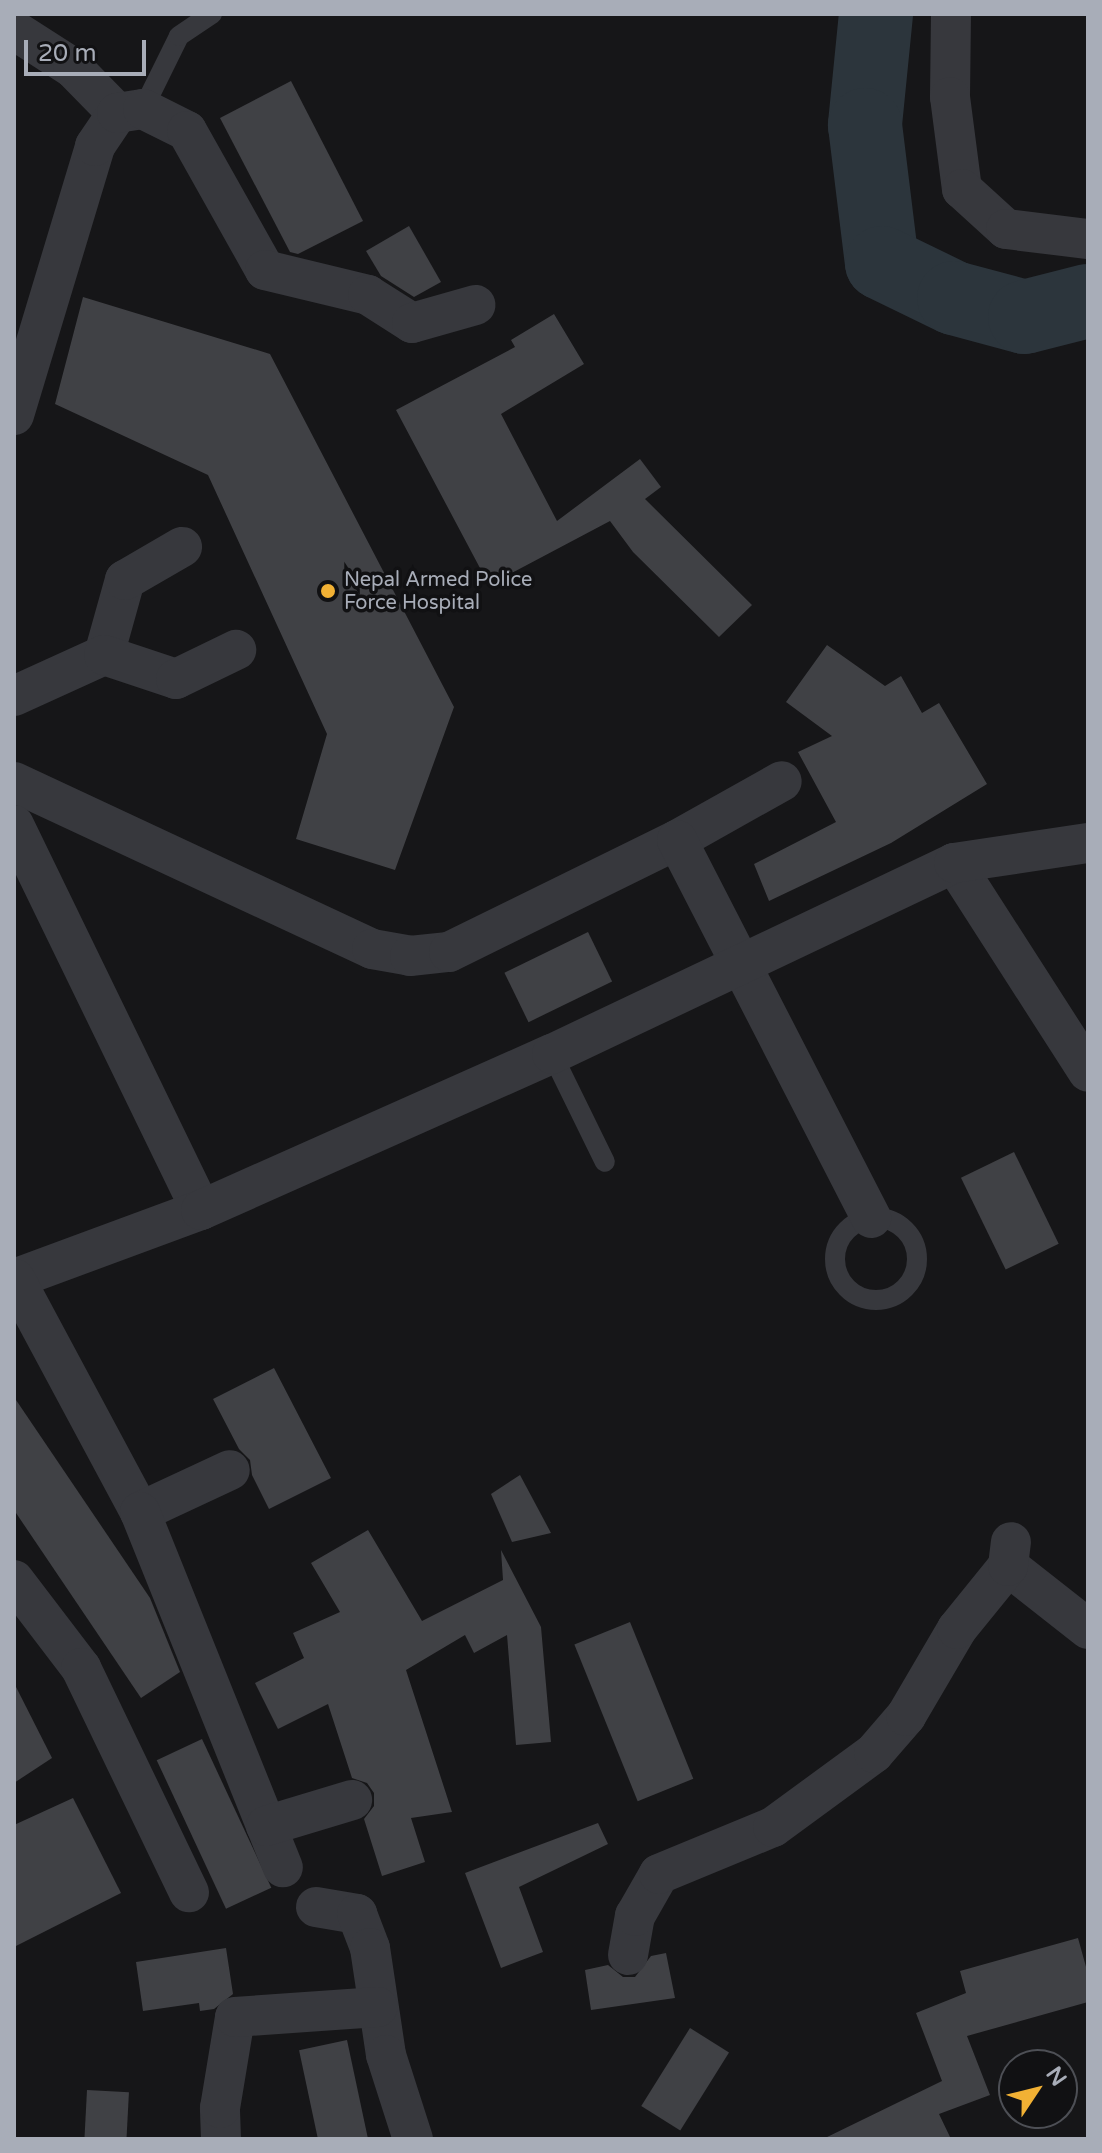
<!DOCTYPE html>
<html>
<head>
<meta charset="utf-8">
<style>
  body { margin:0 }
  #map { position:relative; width:1102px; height:2153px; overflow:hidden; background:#161618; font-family:"Varela Round",sans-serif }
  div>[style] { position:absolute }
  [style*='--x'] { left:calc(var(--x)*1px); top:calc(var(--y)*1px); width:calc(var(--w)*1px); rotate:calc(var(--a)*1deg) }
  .river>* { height:74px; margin:-37px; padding:0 37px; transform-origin:37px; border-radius:37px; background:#2c353c }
  .building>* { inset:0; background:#404145; transform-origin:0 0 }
  .service>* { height:20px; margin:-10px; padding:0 10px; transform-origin:10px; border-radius:10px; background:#37383d }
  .service>.ring { margin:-10px; padding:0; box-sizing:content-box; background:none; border:20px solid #37383d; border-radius:50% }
  .minor>* { height:40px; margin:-20px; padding:0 20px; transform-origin:20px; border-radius:20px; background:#37383d }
  .dots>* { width:22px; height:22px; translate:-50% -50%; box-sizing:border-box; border:4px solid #111113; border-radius:50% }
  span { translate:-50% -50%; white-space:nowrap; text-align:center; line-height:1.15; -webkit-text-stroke:7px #111113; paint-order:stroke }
  .poi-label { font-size:20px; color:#a8adb8 }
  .left { translate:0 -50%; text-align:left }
  .frame { position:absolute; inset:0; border:16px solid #a8adb8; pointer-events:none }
  .north { position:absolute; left:998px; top:2049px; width:80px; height:80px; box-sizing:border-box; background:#111113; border:2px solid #4d4f55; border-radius:50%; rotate:55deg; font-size:22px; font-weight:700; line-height:32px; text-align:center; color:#a8adb8 }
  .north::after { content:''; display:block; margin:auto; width:28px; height:36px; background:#f2b134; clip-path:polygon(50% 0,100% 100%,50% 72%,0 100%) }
  .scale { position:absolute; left:24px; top:40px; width:122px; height:36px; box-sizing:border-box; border:4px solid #a8adb8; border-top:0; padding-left:10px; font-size:24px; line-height:28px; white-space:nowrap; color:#a8adb8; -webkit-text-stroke:6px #111113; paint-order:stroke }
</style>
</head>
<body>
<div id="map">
  <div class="river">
    <i style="--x:876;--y:14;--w:112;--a:95.7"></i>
    <i style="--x:865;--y:125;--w:139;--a:83"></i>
    <i style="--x:882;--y:263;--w:80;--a:25.9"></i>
    <i style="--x:954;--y:298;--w:73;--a:15"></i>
    <i style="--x:1025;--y:317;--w:65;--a:-14.3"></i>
  </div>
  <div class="building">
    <i style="clip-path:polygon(291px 81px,363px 221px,298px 254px,290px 252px,220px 118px)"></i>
    <i style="clip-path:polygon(409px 226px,441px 282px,414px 297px,381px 276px,366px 251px)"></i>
    <i style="clip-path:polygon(83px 297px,270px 354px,454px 707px,395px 870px,296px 839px,327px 734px,208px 475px,55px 404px)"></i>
    <i style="clip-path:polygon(554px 314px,584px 364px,501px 414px,557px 521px,640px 459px,661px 487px,645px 499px,752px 605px,719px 637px,633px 552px,610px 521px,489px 585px,396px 410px,515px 347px,511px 340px)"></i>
    <i style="clip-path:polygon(827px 645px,885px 686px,901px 676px,922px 713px,939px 703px,987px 784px,891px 843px,769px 901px,754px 864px,836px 822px,798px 752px,832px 736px,786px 702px)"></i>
    <i style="left:588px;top:932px;width:55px;height:93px;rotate:64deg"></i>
    <i style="left:1014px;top:1152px;width:102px;height:59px;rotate:64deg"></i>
    <i style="clip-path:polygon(274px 1368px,331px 1478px,269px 1509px,252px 1475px,250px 1460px,239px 1449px,213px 1399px)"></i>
    <i style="clip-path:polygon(14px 1397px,150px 1598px,180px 1672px,141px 1698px,14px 1510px)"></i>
    <i style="clip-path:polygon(520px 1475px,551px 1533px,512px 1542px,491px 1494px)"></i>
    <i style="clip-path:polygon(368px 1530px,422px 1621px,503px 1580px,501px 1550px,541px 1627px,551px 1742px,516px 1745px,507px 1635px,474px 1653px,465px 1635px,406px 1670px,452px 1812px,411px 1818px,425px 1862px,382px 1876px,364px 1819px,374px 1806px,374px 1793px,367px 1783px,352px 1778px,328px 1704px,278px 1729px,255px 1683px,304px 1658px,293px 1633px,340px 1612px,311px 1563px)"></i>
    <i style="left:630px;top:1622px;width:169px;height:60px;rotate:68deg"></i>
    <i style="clip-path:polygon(14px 1683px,52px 1758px,14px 1783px)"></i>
    <i style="left:202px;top:1739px;width:164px;height:50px;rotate:65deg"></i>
    <i style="clip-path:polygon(73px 1798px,121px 1893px,14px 1947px,14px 1825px)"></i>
    <i style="clip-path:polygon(598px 1823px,608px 1844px,519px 1887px,543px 1952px,501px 1968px,465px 1873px)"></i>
    <i style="clip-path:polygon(1078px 1938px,1088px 1974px,1088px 2002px,967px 2036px,990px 2095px,939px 2114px,951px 2139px,823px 2139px,942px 2081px,916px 2013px,966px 1993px,960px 1971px)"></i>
    <i style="clip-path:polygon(226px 1948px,233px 1994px,214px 2009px,200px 2011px,199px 2003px,143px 2011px,136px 1962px)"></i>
    <i style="clip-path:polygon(666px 1953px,675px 1998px,591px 2010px,585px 1970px,608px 1965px,623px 1977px,635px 1977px,651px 1956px)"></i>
    <i style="left:690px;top:2028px;width:46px;height:92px;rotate:32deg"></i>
    <i style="left:347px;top:2040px;width:101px;height:49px;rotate:78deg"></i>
    <i style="left:87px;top:2090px;width:42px;height:47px;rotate:3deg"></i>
  </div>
  <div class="service">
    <i style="--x:143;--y:109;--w:81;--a:-63.7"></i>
    <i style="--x:179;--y:36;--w:40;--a:-34"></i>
    <i style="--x:552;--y:1054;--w:120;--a:63.9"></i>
    <i class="ring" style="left:835px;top:1218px;width:62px;height:62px"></i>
  </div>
  <div class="minor">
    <i style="--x:951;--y:14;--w:83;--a:90.7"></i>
    <i style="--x:950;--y:97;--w:93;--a:82.6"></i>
    <i style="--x:962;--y:189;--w:59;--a:42.3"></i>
    <i style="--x:1006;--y:229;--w:83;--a:7"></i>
    <i style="--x:14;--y:30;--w:70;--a:32.8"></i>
    <i style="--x:73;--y:68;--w:63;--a:45.6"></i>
    <i style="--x:14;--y:415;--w:281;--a:-73.2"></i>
    <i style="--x:95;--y:146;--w:40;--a:-56"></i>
    <i style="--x:117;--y:113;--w:26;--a:-9"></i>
    <i style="--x:143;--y:109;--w:49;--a:26.6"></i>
    <i style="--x:187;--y:131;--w:159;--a:60.7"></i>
    <i style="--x:265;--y:270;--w:106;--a:13.6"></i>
    <i style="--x:368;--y:295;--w:52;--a:32.5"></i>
    <i style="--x:412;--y:323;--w:66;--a:-15.9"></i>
    <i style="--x:104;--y:655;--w:78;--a:-74.4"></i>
    <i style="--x:125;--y:580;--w:66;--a:-30.1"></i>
    <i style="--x:14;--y:696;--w:99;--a:-24.5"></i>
    <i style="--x:104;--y:655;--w:76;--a:18.4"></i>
    <i style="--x:176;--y:679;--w:67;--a:-25.8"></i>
    <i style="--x:14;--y:782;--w:395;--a:25"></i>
    <i style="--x:372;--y:949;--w:39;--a:10"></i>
    <i style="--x:410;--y:956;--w:39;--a:-6"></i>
    <i style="--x:449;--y:952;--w:254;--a:-26.2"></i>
    <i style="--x:677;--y:840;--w:120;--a:-29.3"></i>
    <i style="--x:14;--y:825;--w:428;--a:64.1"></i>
    <i style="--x:677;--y:840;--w:425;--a:62.8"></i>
    <i style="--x:954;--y:863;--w:248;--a:57.3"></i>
    <i style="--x:14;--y:1279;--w:199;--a:-20.3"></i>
    <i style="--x:201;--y:1210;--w:384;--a:-24"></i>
    <i style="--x:552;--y:1054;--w:445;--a:-25.4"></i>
    <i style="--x:954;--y:863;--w:135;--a:-8.5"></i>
    <i style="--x:15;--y:1279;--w:264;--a:61.8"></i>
    <i style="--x:140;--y:1512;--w:99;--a:-25"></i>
    <i style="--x:140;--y:1512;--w:383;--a:68.1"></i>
    <i style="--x:1008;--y:1566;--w:102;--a:38.2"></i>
    <i style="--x:14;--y:1580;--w:111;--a:52.7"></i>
    <i style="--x:81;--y:1668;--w:249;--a:64.3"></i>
    <i style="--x:266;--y:1826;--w:90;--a:-16.8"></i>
    <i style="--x:316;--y:1907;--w:42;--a:9.7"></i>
    <i style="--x:357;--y:1914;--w:36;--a:69"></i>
    <i style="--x:370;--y:1948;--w:108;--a:81.5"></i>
    <i style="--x:386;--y:2055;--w:88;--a:72.2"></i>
    <i style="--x:628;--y:1955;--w:40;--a:-80"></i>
    <i style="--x:635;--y:1916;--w:48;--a:-60.3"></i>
    <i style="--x:659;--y:1874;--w:123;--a:-22.4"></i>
    <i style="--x:773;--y:1827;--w:125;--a:-36.2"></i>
    <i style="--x:874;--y:1753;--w:49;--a:-49.1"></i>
    <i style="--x:906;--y:1716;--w:101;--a:-59.6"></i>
    <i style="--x:957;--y:1629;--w:81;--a:-51"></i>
    <i style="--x:1008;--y:1566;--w:24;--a:-83"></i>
    <i style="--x:221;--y:2139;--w:31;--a:-92"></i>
    <i style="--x:220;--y:2108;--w:92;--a:-80.6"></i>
    <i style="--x:235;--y:2017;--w:143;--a:-4"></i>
  </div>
  <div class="dots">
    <i style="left:328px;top:591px;background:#f2b134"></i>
  </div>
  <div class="poi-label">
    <span class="left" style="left:344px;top:592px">Nepal Armed Police<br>Force Hospital</span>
  </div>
  <div class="frame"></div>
  <div class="north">N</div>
  <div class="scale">20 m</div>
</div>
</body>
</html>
